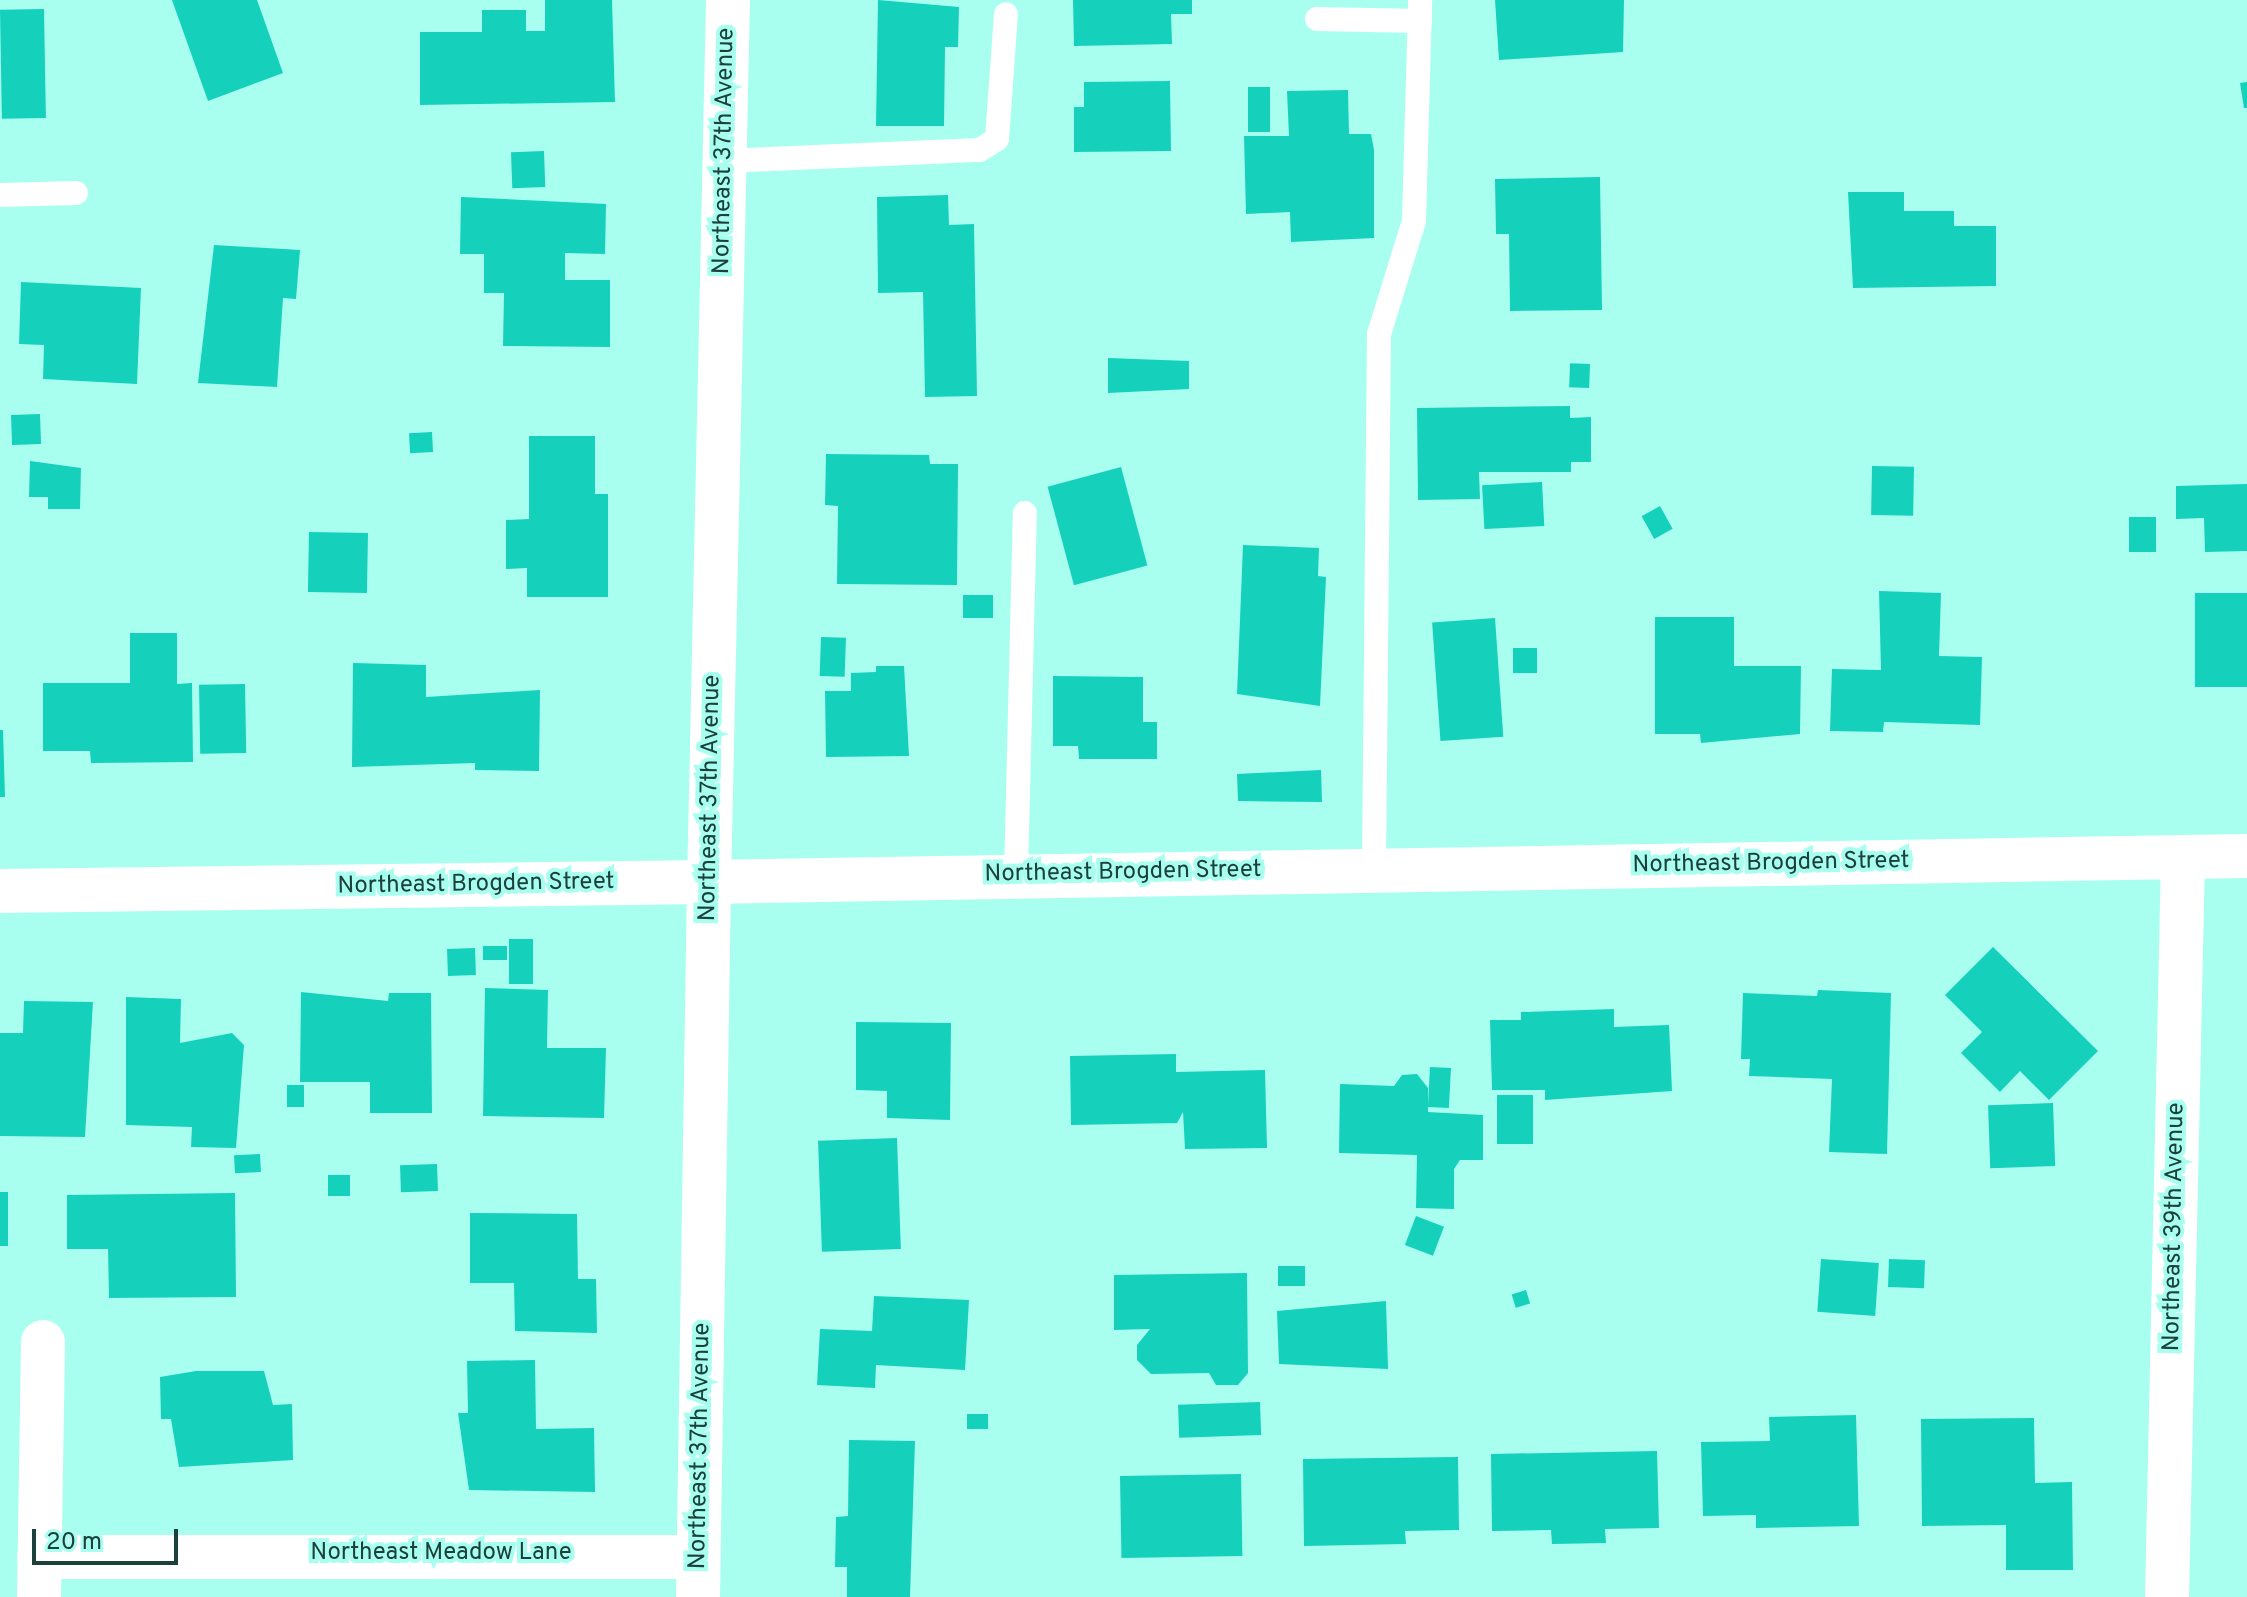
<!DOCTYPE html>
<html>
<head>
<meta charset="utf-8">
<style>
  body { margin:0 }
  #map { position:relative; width:2247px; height:1597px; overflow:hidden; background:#a8fff0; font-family:Overpass,sans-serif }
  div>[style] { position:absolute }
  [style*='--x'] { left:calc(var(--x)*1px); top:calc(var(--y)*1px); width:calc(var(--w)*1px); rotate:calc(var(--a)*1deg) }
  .building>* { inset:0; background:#15d1bc; transform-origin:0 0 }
  .service>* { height:24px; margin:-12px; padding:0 12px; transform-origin:12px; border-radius:12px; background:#fff }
  .minor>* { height:44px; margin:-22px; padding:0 22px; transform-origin:22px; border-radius:22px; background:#fff }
  .tertiary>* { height:44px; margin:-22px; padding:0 22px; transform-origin:22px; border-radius:22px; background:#fff }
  span { translate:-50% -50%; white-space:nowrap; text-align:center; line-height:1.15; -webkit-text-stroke:8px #a8fff0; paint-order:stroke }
  .street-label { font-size:24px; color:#1c403b }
  .scale { position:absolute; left:32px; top:1529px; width:146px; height:36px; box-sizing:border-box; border:4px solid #1c403b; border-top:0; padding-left:10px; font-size:24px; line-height:28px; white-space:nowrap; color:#1c403b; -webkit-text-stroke:6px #a8fff0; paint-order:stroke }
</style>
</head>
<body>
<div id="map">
  <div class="building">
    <i style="clip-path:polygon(172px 0,257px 0,283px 73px,208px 101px)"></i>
    <i style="clip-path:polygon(545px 0,612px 0,615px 102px,420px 105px,420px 32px,482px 32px,482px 10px,526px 10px,526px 31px,545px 31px)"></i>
    <i style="clip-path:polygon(878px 0,959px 7px,958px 47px,945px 47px,944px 126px,876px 126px)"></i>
    <i style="clip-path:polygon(1073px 0,1192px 0,1192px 14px,1171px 14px,1172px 44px,1074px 46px)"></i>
    <i style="clip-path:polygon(1495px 0,1624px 0,1623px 52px,1499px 60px)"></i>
    <i style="left:44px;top:9px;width:109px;height:44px;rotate:89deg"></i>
    <i style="clip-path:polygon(1170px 81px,1171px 151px,1074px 152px,1074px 107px,1084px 107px,1084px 82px)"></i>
    <i style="clip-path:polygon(2247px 82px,2247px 108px,2244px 108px,2240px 83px)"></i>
    <i style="left:1248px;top:87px;width:22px;height:45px"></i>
    <i style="clip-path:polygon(1348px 90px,1349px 134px,1371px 134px,1374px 150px,1374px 238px,1291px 242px,1290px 212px,1246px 214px,1244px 136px,1289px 136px,1287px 91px)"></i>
    <i style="left:544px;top:151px;width:36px;height:33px;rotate:88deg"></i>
    <i style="clip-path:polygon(1600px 177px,1602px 310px,1510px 311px,1509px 234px,1496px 234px,1495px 179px)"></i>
    <i style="clip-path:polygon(1848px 192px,1904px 192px,1904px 211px,1954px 211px,1954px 226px,1996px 226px,1996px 286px,1853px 288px)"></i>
    <i style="clip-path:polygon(948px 195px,949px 225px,974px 224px,977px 396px,925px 397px,923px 292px,878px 293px,877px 197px)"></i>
    <i style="clip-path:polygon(461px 197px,606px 204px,605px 254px,565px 253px,565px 280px,610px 280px,610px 347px,503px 346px,504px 293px,484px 293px,484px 254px,460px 254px)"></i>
    <i style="clip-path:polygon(214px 245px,300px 250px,296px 299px,283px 298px,277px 387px,198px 383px)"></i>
    <i style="clip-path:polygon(21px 282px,141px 288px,137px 384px,43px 379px,44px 345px,19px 344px)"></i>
    <i style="clip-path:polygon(1108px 358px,1189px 361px,1189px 389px,1108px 393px)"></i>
    <i style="left:1590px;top:364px;width:24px;height:20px;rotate:92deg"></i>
    <i style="clip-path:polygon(1570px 406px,1570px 418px,1591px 417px,1591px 462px,1571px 462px,1571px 472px,1479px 472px,1480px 499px,1418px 500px,1417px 408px)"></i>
    <i style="left:40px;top:414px;width:30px;height:29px;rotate:88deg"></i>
    <i style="left:432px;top:432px;width:20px;height:23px;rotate:87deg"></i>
    <i style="clip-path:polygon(529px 436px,595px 436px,595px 494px,608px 494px,608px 597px,527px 597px,527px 568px,506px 569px,506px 520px,529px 519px)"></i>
    <i style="clip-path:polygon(826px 454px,929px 455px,930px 464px,958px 464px,957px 585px,837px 584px,838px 506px,825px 505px)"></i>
    <i style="clip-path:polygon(30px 461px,81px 468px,80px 509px,48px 509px,48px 497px,29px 497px)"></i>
    <i style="left:1872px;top:466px;width:42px;height:49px;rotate:1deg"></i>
    <i style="left:1121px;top:467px;width:102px;height:76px;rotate:75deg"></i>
    <i style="left:1542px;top:482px;width:44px;height:60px;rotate:87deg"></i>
    <i style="clip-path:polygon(2247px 484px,2247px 551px,2205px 552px,2204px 518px,2176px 519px,2176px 486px)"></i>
    <i style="left:1660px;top:506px;width:26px;height:21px;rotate:61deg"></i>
    <i style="left:2129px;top:517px;width:27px;height:35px"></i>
    <i style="left:309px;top:532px;width:59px;height:60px;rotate:1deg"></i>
    <i style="clip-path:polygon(1243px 545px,1319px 548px,1318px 576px,1326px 577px,1320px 706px,1237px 694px)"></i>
    <i style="clip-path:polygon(1879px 591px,1941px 593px,1939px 656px,1982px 657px,1980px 725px,1884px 722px,1883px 732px,1830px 731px,1832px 669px,1881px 670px)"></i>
    <i style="left:2247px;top:593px;width:94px;height:52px;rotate:90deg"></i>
    <i style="left:963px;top:595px;width:30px;height:23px"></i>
    <i style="clip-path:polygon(1655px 617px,1734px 617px,1734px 666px,1801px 666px,1800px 734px,1701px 743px,1700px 734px,1655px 734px)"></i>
    <i style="left:1495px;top:618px;width:119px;height:63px;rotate:86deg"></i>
    <i style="clip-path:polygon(130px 633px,177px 633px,177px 684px,192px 683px,193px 762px,91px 763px,90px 751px,43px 751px,43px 683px,130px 683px)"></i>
    <i style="left:821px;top:637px;width:25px;height:39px;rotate:2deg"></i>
    <i style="left:1513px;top:648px;width:24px;height:25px"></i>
    <i style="clip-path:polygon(353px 663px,426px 665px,426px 697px,540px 690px,539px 771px,475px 770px,475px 763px,352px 767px)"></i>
    <i style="clip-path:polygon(876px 666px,904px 666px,909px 756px,826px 757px,825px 691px,851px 691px,851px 673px,876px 672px)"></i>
    <i style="clip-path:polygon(1053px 676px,1143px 677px,1143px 722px,1157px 722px,1157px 759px,1079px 759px,1078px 746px,1053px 746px)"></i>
    <i style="left:245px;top:684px;width:69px;height:46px;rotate:89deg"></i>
    <i style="clip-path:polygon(0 730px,3px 730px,5px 797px,0 797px)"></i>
    <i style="clip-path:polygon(1321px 770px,1322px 802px,1238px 801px,1237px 774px)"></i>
    <i style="left:509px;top:939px;width:24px;height:45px"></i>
    <i style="left:483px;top:946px;width:24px;height:14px"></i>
    <i style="clip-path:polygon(1993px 947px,2098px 1051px,2049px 1100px,2020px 1071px,2000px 1092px,1961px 1053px,1982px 1032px,1945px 995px)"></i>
    <i style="left:475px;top:948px;width:27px;height:28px;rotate:88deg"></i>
    <i style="clip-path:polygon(485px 988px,548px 990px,547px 1048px,606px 1048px,604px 1118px,483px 1116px)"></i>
    <i style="clip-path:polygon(1818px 990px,1891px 993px,1887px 1154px,1829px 1152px,1832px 1079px,1749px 1076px,1750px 1059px,1741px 1059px,1743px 993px,1817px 996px)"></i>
    <i style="clip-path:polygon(301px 992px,388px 1001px,389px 993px,431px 993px,432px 1113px,370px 1113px,370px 1082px,300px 1082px)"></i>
    <i style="clip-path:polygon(126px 997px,181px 999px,180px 1043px,232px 1033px,244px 1045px,236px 1148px,191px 1147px,192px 1127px,126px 1125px)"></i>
    <i style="clip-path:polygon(24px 1001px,93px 1002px,85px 1137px,0 1136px,0 1033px,23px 1033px)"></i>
    <i style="clip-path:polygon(1614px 1009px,1614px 1027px,1669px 1025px,1672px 1091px,1545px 1100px,1545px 1090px,1492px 1090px,1490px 1020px,1521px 1020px,1521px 1012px)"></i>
    <i style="clip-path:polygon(856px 1022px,951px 1023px,950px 1120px,887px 1118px,887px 1091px,856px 1090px)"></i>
    <i style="clip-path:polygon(1176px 1054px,1176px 1072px,1265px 1070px,1267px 1148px,1185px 1149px,1183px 1112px,1177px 1123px,1071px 1125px,1070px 1056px)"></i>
    <i style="left:1430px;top:1067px;width:21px;height:40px;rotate:3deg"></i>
    <i style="clip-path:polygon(1417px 1074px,1428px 1088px,1428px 1112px,1483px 1115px,1483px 1160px,1460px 1160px,1454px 1169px,1454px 1209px,1416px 1208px,1417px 1155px,1339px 1153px,1340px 1084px,1394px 1086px,1402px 1075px)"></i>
    <i style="left:287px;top:1085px;width:17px;height:22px"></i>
    <i style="left:1497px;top:1095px;width:36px;height:49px"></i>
    <i style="left:2053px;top:1103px;width:63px;height:65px;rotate:88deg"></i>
    <i style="left:897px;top:1138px;width:111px;height:79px;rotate:88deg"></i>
    <i style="left:260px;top:1154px;width:18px;height:26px;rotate:87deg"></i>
    <i style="left:437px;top:1164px;width:27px;height:37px;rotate:88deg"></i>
    <i style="left:328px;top:1175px;width:22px;height:21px"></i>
    <i style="left:0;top:1192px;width:8px;height:54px"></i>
    <i style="clip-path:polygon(235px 1193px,236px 1297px,109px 1298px,108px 1249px,67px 1249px,67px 1195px)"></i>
    <i style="clip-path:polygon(470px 1213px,577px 1214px,578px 1279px,596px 1279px,597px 1333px,515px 1331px,514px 1283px,470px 1283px)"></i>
    <i style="left:1416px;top:1216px;width:30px;height:31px;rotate:21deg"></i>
    <i style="left:1821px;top:1259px;width:58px;height:53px;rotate:4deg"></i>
    <i style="left:1889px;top:1259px;width:36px;height:28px;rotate:2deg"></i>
    <i style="left:1278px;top:1266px;width:27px;height:20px"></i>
    <i style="clip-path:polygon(1247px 1273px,1248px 1373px,1238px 1385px,1216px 1385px,1209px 1373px,1151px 1374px,1137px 1360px,1137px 1345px,1150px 1329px,1114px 1330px,1114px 1275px)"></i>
    <i style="left:1526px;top:1290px;width:14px;height:15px;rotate:73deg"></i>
    <i style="clip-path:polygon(874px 1296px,969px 1300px,965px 1370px,876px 1365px,875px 1388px,817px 1385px,820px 1329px,872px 1331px)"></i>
    <i style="clip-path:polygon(1386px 1301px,1388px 1369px,1279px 1364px,1277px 1311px)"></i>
    <i style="clip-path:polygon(535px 1360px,536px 1429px,594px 1428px,595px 1492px,469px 1490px,458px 1413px,468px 1413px,467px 1361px)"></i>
    <i style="clip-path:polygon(196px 1371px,264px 1371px,273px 1405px,292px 1404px,293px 1460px,179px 1467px,171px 1419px,161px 1419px,160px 1377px)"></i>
    <i style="left:1260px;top:1402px;width:33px;height:82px;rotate:88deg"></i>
    <i style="left:967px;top:1414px;width:21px;height:15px"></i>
    <i style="clip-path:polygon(1856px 1415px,1859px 1526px,1756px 1528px,1756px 1515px,1703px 1516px,1701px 1442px,1770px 1441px,1769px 1417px)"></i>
    <i style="clip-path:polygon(2034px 1418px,2035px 1483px,2072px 1482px,2073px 1570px,2006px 1570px,2006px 1525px,1922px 1526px,1921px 1419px)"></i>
    <i style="clip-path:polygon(849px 1440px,915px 1441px,910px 1597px,847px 1597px,847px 1567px,835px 1567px,836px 1517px,848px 1516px)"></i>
    <i style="clip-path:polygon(1657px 1451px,1659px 1528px,1605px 1529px,1606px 1543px,1552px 1544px,1551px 1530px,1492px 1531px,1491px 1454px)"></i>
    <i style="clip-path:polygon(1458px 1457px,1459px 1530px,1405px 1531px,1406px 1544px,1304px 1546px,1303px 1459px)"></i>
    <i style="left:1241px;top:1474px;width:82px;height:121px;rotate:89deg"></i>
  </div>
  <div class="service">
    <i style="--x:1317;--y:19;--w:103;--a:1.1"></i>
    <i style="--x:725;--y:161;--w:255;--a:-2.5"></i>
    <i style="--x:980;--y:150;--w:20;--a:-33"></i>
    <i style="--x:997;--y:139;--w:125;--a:-85.9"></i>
    <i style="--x:0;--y:195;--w:76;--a:-1.5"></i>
    <i style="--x:1374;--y:870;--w:536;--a:-89.47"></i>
    <i style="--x:1379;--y:334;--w:118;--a:-72.8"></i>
    <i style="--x:1414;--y:221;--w:221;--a:-88.4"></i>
    <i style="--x:1016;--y:875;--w:362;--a:-88.6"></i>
  </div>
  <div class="minor">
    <i style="--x:728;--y:0;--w:882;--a:91.23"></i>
    <i style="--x:709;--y:882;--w:1538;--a:-0.97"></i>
    <i style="--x:39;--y:1557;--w:659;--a:0"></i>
    <i style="--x:39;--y:1597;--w:255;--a:-89.1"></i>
    <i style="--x:2167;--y:1597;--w:740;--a:-88.76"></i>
  </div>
  <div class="tertiary">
    <i style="--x:0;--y:891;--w:709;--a:-0.73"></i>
    <i style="--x:709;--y:882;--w:715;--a:90.88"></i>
  </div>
  <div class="street-label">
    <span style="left:725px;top:151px;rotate:-89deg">Northeast 37th Avenue</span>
    <span style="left:711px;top:798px;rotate:-89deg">Northeast 37th Avenue</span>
    <span style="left:1771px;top:864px;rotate:-1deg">Northeast Brogden Street</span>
    <span style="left:1123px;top:873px;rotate:-1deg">Northeast Brogden Street</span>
    <span style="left:476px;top:885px;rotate:-1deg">Northeast Brogden Street</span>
    <span style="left:2175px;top:1227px;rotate:-89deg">Northeast 39th Avenue</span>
    <span style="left:701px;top:1446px;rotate:-89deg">Northeast 37th Avenue</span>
    <span style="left:441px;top:1554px">Northeast Meadow Lane</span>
  </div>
  <div class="scale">20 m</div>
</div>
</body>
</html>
